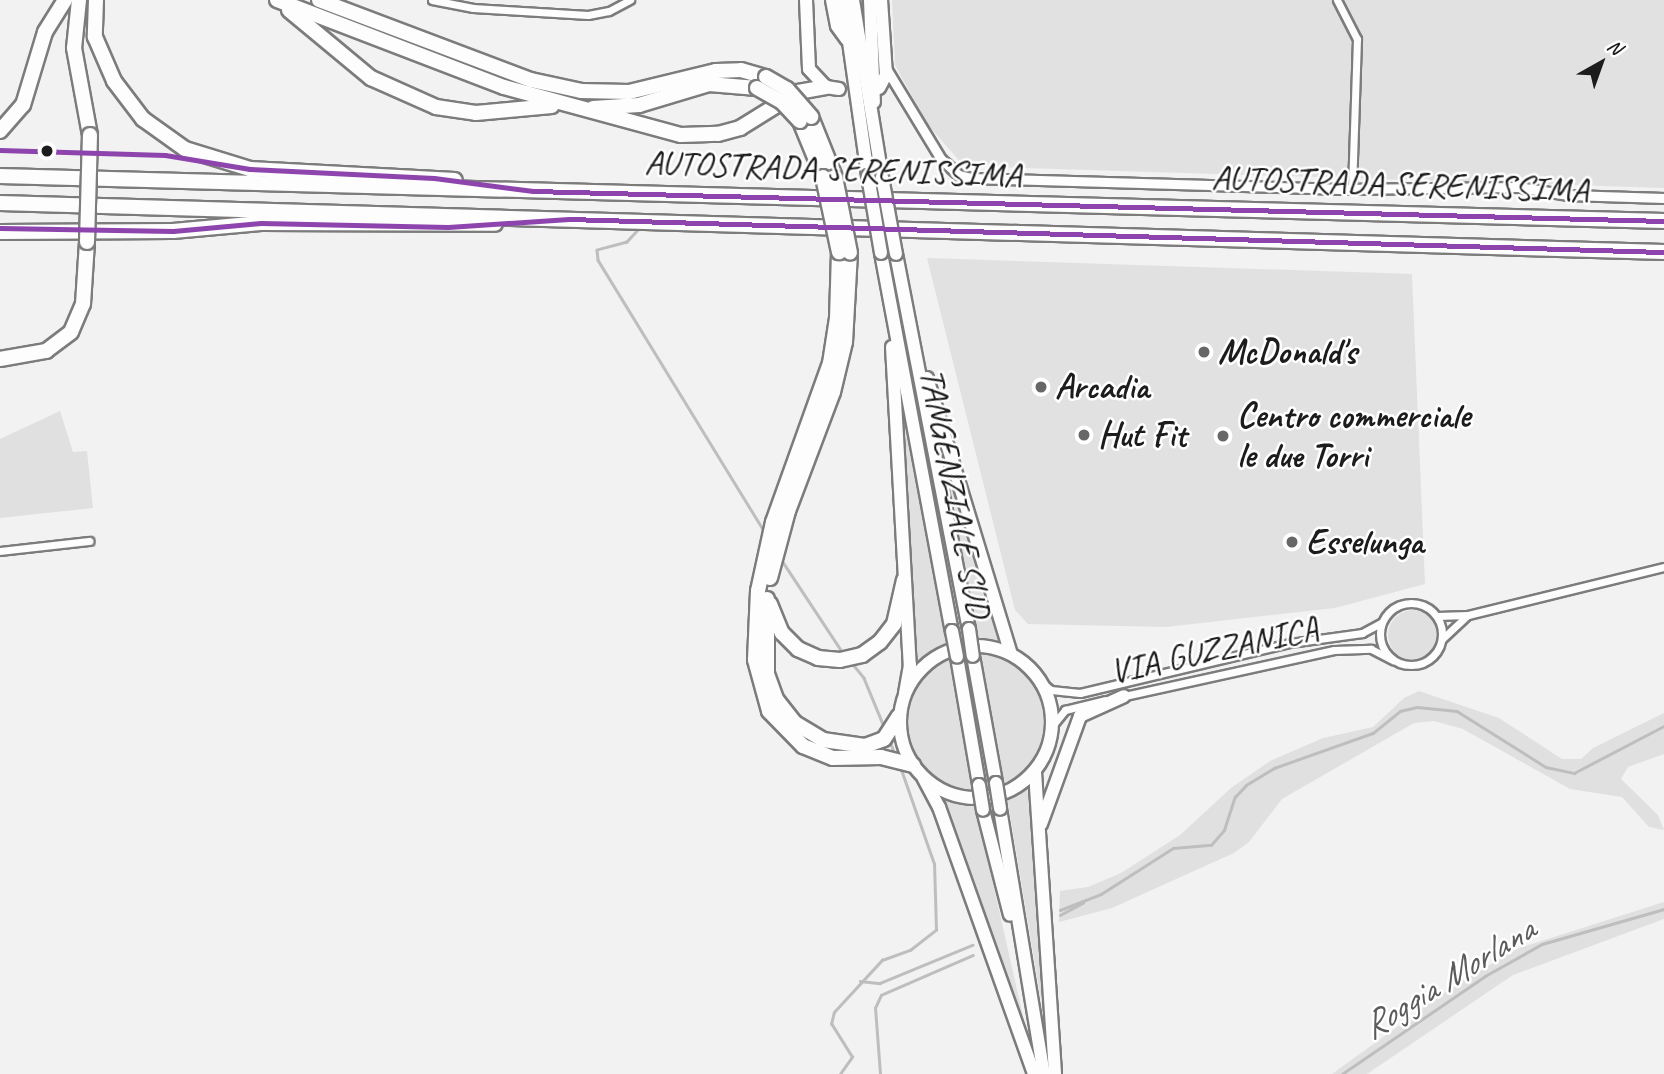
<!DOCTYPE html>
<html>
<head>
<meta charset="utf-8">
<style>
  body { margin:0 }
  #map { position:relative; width:1664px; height:1074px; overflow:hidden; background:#f2f2f2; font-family:Caveat,sans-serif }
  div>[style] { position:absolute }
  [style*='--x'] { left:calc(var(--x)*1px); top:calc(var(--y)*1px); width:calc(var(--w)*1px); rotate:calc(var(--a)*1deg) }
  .built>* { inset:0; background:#e1e1e1 }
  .green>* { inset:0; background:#e0e0e0 }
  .round { border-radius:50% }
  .stream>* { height:2.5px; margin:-1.25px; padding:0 1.25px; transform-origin:1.25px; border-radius:1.25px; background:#bebebe }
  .roads { filter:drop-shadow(2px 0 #7c7c7c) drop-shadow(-2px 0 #7c7c7c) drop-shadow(0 2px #7c7c7c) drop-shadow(0 -2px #7c7c7c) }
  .minor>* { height:7px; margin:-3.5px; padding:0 3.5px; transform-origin:3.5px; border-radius:3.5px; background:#fdfdfd }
  .minor>.ring { margin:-3.5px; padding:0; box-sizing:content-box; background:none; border:7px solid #fdfdfd; border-radius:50% }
  .tertiary>* { height:9px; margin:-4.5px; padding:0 4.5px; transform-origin:4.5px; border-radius:4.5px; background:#fdfdfd }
  .primary>* { height:12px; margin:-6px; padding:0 6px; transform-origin:6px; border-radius:6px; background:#fdfdfd }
  .primary>.ring { margin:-6px; padding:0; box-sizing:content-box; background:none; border:12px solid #fdfdfd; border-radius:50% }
  .trunk>* { height:12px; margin:-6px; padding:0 6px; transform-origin:6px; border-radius:6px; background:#fdfdfd }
  .motorway>* { height:14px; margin:-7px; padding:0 7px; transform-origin:7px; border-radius:7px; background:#fdfdfd }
  .bridges { filter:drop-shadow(2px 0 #7c7c7c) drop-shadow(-2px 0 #7c7c7c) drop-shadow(0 2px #7c7c7c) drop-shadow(0 -2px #7c7c7c) }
  .trunk-bridge>* { height:12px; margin:-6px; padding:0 6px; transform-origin:6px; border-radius:6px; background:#fdfdfd }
  .motorway-bridge>* { height:14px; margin:-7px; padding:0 7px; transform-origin:7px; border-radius:7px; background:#fdfdfd }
  .bus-1>* { height:5px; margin:-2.5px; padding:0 2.5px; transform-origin:2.5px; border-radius:2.5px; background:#8e44ad }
  .dots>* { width:19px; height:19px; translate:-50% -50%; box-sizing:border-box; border:4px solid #fff; border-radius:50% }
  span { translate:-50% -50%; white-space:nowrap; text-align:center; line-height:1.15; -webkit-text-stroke:5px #fff; paint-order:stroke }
  .street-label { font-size:35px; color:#1c1c1c }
  .poi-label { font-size:35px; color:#1c1c1c; font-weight:700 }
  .left { translate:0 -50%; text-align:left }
  .water-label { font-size:37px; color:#5b5b5b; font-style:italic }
  .north { position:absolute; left:1566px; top:28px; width:70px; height:70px; -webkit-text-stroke:5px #fff; paint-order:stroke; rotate:40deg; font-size:19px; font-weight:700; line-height:28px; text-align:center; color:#1c1c1c }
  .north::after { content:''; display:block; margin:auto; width:24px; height:32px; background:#1c1c1c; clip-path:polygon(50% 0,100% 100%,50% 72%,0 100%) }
</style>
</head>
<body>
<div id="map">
  <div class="built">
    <i style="clip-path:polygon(892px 0,1664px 0,1664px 188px,964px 166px,927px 124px,895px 65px)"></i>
    <i style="clip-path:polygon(927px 258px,1412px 274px,1425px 584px,1335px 608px,1166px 627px,1028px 624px,1015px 610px)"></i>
  </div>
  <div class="green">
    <i style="clip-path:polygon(920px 366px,1007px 649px,976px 643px)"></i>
    <i style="clip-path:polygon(902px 403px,948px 645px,933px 652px,911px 674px,915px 661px)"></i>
    <i style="clip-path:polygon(60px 411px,73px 452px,87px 451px,93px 508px,0 518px,0 439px)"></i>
    <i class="round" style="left:1388px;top:610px;width:50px;height:50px"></i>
    <i class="round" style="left:905px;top:651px;width:142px;height:142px"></i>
    <i style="clip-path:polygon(1419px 691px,1499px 718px,1562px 759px,1581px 759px,1593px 748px,1664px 713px,1664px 754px,1628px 767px,1621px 779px,1658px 815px,1664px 830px,1649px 827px,1622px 797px,1570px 789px,1463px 729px,1434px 721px,1414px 723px,1282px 799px,1249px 842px,1234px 853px,1112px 908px,1059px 922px,1060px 891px,1088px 887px,1121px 873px,1180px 835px,1231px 788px,1270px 761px,1323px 738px,1373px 727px,1404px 698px)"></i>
    <i style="clip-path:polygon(1031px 785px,1049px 1048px,1007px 797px)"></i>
    <i style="clip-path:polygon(932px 787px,975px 804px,1032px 1056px,949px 817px)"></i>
    <i style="clip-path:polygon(1664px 902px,1664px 919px,1513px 975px,1367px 1074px,1332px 1074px,1455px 985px,1519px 948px)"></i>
  </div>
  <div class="stream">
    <i style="--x:639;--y:229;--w:18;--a:133"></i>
    <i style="--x:627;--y:242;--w:31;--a:165"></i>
    <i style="--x:597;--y:250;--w:10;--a:84"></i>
    <i style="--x:598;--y:260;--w:320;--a:58.5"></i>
    <i style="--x:781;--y:559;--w:113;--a:56.6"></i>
    <i style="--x:852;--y:663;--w:19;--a:51"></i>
    <i style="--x:864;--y:678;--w:55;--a:67.6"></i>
    <i style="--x:890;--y:741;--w:15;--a:70"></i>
    <i style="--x:1060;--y:910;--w:44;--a:-21.3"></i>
    <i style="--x:1101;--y:894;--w:85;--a:-32.6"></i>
    <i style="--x:1173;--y:848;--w:38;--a:-5"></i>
    <i style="--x:1211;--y:845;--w:20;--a:-49"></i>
    <i style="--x:1224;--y:830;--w:35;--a:-72"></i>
    <i style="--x:1235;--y:797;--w:16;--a:-47"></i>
    <i style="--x:1246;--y:785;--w:33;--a:-31"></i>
    <i style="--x:1274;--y:768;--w:105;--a:-19.5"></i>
    <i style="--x:1373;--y:733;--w:35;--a:-39"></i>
    <i style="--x:1400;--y:711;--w:17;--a:-13"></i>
    <i style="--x:1417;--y:707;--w:40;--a:5.7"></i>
    <i style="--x:1457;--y:711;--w:105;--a:32.2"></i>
    <i style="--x:1546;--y:767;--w:29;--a:12"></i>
    <i style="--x:1574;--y:773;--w:102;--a:-27.6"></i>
    <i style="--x:1060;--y:915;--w:26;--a:-28"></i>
    <i style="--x:860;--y:981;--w:20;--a:6"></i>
    <i style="--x:880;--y:983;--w:100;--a:-22.4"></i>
    <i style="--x:840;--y:1074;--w:21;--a:-55"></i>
    <i style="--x:852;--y:1057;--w:39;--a:-122"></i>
    <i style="--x:831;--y:1024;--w:12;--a:-76"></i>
    <i style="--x:834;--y:1012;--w:71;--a:-47.3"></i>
    <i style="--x:882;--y:960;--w:30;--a:-20"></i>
    <i style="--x:910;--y:950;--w:33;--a:-38"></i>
    <i style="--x:936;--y:930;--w:66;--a:-91.7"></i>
    <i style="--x:934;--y:864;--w:103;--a:-109.3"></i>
    <i style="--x:880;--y:1074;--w:66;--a:-94.3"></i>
    <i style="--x:875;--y:1008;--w:14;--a:-65"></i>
    <i style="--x:881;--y:995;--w:100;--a:-23.5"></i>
    <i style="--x:1342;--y:1074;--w:173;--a:-34.4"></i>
    <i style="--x:1485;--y:976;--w:65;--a:-29.3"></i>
    <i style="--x:1542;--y:944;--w:127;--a:-16"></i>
  </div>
  <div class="roads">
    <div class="minor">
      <i style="--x:432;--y:0;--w:42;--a:11"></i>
      <i style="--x:473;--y:8;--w:115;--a:3.5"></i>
      <i style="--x:588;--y:15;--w:21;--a:-11"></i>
      <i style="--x:609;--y:11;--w:24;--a:-28"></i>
      <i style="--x:1337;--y:0;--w:44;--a:62.9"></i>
      <i style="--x:1357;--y:39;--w:150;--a:91.9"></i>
      <i style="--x:0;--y:551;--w:90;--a:-6.4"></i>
      <i class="ring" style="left:1380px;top:603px;width:55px;height:55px"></i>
      <i style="--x:1437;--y:616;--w:31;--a:-2"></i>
      <i style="--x:1468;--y:615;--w:202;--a:-13.8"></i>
      <i style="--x:1442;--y:639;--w:34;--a:-43"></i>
      <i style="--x:1041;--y:682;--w:13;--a:39"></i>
      <i style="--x:1051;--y:690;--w:29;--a:6"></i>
      <i style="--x:1080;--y:693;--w:216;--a:-13.4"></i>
      <i style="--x:1290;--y:643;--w:73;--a:-7.9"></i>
      <i style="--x:1362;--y:633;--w:21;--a:-28"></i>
      <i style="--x:1120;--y:697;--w:219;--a:-12.4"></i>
      <i style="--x:1334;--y:650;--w:37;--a:-2"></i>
      <i style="--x:1371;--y:649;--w:25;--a:27"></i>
      <i style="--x:1052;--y:726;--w:21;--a:-51"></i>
      <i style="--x:1065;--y:710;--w:41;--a:-14"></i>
    </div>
    <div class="tertiary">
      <i style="--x:887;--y:70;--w:104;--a:58.8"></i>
      <i style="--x:941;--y:159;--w:24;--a:42"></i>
      <i style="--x:959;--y:175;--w:12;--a:14"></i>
      <i style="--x:971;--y:178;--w:366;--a:1.7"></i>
      <i style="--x:1337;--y:189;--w:181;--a:-0.6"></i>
      <i style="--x:1518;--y:187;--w:51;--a:9.1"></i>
      <i style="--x:1568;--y:195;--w:96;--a:1.8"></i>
    </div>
    <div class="primary">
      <i style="--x:806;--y:0;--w:69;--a:87.5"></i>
      <i style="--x:809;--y:69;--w:25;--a:47"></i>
      <i style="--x:826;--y:87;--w:13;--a:9"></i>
      <i style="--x:879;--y:88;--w:15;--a:-62"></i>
      <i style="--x:886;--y:75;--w:75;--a:-93.8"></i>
      <i class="ring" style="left:900px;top:646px;width:140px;height:140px"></i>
    </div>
    <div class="trunk">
      <i style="--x:832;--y:0;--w:26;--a:79"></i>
      <i style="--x:837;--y:26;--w:17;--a:54"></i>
      <i style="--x:843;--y:0;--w:178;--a:81.9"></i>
      <i style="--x:853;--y:0;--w:179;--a:80.7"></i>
      <i style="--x:870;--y:0;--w:102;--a:87.8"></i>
      <i style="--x:881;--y:253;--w:385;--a:79.4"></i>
      <i style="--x:896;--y:254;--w:382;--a:79"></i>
      <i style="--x:892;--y:347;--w:319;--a:86.8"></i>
      <i style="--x:910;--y:665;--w:28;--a:100"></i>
      <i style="--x:927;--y:378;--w:288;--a:73.1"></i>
      <i style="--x:973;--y:656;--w:129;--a:79.7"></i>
      <i style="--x:957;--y:657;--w:130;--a:80.2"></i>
      <i style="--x:1035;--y:772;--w:303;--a:86.2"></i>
      <i style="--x:924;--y:779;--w:32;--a:62"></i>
      <i style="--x:939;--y:807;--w:283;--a:70.4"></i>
      <i style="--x:1000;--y:809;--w:269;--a:80.6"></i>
      <i style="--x:983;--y:810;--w:108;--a:75.6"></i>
      <i style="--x:1041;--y:824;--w:115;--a:-70.1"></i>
      <i style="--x:1080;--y:716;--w:48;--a:-24.4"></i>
    </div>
    <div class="motorway">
      <i style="--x:79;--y:0;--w:48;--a:95.9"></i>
      <i style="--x:74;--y:48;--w:88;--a:79.6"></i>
      <i style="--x:96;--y:0;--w:37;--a:92"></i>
      <i style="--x:95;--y:37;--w:48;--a:66.6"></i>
      <i style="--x:114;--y:81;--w:48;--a:52.7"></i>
      <i style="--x:143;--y:119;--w:52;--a:35.5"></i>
      <i style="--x:185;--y:149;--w:68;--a:17.1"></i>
      <i style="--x:250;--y:169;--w:205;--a:3.1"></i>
      <i style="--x:277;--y:0;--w:243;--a:21"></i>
      <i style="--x:504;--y:87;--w:183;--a:15.2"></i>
      <i style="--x:681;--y:135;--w:37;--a:-2"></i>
      <i style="--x:718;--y:134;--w:23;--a:-15"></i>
      <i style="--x:740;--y:128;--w:68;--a:-31.8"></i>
      <i style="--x:798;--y:92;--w:28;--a:-10"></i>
      <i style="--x:319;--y:0;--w:227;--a:20.7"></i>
      <i style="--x:531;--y:80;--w:51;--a:12.4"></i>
      <i style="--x:581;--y:91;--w:48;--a:1.2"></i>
      <i style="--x:629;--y:92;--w:89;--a:-13.6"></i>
      <i style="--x:716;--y:71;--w:25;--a:-2"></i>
      <i style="--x:741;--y:70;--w:26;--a:16"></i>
      <i style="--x:289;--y:10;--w:107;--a:39.7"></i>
      <i style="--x:371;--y:78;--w:71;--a:24"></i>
      <i style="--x:436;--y:107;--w:40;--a:8.5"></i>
      <i style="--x:476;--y:113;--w:76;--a:-5.3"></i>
      <i style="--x:593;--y:108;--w:46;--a:-3.7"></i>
      <i style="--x:639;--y:105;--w:73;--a:-16.7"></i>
      <i style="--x:709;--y:84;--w:48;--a:4.8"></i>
      <i style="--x:811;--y:117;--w:65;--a:68.2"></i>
      <i style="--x:800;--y:121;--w:61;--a:67.7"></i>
      <i style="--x:0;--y:131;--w:35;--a:-49"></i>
      <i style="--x:23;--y:105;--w:76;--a:-73.2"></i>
      <i style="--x:45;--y:32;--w:38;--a:-58"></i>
      <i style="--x:0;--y:176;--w:1665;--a:1.55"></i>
      <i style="--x:0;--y:203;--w:1665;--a:1.69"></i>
      <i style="--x:0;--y:232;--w:173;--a:-0.3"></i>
      <i style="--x:173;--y:231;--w:88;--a:-5.2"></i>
      <i style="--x:261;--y:223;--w:234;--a:0.2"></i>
      <i style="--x:839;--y:252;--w:66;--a:91.7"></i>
      <i style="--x:837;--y:318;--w:46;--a:98.8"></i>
      <i style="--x:830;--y:363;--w:169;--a:109.7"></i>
      <i style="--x:773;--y:522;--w:71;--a:102.3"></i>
      <i style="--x:758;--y:591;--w:69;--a:92.5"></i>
      <i style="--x:755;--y:660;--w:53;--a:74.6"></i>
      <i style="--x:769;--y:711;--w:49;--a:45.8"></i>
      <i style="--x:803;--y:746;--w:32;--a:22"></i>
      <i style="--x:833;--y:758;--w:48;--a:-1.2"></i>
      <i style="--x:881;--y:757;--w:33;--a:14"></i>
      <i style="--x:0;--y:359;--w:47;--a:-9.9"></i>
      <i style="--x:46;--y:351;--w:31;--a:-37"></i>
      <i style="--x:71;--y:332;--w:30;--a:-67"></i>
      <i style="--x:83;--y:304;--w:62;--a:-86.3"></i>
      <i style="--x:770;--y:578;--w:69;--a:-75"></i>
      <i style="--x:788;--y:511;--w:127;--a:-69.3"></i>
      <i style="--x:833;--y:392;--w:51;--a:-76.5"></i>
      <i style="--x:845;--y:342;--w:89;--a:-86.8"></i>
      <i style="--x:767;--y:599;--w:75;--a:90"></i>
      <i style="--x:767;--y:674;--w:27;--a:70"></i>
      <i style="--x:776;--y:699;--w:31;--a:52"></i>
      <i style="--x:795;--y:723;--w:33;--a:31"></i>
      <i style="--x:823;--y:740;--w:42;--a:8.1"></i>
      <i style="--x:865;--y:746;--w:20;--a:-20"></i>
      <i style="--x:884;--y:739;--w:27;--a:-57"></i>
      <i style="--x:770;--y:604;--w:31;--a:68"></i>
      <i style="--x:782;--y:633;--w:23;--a:45"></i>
      <i style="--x:798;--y:649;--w:22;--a:24"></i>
      <i style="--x:818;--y:658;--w:22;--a:5"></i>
      <i style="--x:840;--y:660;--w:23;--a:-13"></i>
      <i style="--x:862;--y:655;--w:22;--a:-36"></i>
      <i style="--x:880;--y:642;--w:23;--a:-52"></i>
      <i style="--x:894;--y:624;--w:45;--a:-77.2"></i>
    </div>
  </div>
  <div class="bridges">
    <div class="trunk-bridge">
      <i style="--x:868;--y:176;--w:78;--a:80.4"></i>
      <i style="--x:882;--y:177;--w:78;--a:79.7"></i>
      <i style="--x:969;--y:629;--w:27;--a:82"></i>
      <i style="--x:952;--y:631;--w:26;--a:79"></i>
      <i style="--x:996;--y:783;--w:26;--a:81"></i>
      <i style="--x:979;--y:785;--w:25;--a:81"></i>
    </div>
    <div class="motorway-bridge">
      <i style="--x:766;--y:77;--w:24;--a:30"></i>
      <i style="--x:787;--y:89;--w:37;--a:49"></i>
      <i style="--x:757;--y:88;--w:29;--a:29"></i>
      <i style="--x:782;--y:102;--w:26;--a:47"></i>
      <i style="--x:823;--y:177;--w:77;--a:78"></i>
      <i style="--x:835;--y:177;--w:77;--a:78.8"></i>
      <i style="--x:87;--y:242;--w:107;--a:-88.4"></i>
    </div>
  </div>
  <div class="bus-1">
    <i style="--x:0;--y:150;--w:165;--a:1.7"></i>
    <i style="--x:165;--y:155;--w:86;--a:9.4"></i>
    <i style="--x:250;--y:169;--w:184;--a:2.8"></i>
    <i style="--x:434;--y:178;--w:100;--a:7.5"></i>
    <i style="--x:533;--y:191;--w:1131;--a:1.52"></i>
    <i style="--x:0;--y:228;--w:173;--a:1"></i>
    <i style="--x:173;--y:231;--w:88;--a:-5.2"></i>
    <i style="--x:261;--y:223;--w:187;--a:1.2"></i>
    <i style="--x:448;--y:227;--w:121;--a:-3.8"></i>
    <i style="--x:569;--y:219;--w:1095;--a:1.73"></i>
  </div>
  <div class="dots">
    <i style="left:47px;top:151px;background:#1c1c1c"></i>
    <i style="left:1204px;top:352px;background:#676767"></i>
    <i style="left:1041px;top:387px;background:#676767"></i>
    <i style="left:1084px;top:435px;background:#676767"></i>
    <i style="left:1223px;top:436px;background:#676767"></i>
    <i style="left:1292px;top:542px;background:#676767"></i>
  </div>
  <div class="street-label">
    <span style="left:833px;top:169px;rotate:2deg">AUTOSTRADA SERENISSIMA</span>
    <span style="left:1400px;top:184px;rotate:2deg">AUTOSTRADA SERENISSIMA</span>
    <span style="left:955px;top:493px;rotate:79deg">TANGENZIALE SUD</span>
    <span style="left:1214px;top:650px;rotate:-12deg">VIA GUZZANICA</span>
  </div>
  <div class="poi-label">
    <span class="left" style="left:1218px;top:352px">McDonald's</span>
    <span class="left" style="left:1055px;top:387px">Arcadia</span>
    <span class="left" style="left:1237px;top:436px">Centro commerciale<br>le due Torri</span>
    <span class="left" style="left:1098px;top:435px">Hut Fit</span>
    <span class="left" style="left:1306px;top:542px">Esselunga</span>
  </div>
  <div class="water-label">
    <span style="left:1448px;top:978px;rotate:-32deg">Roggia Morlana</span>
  </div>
  <div class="north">N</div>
</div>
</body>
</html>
